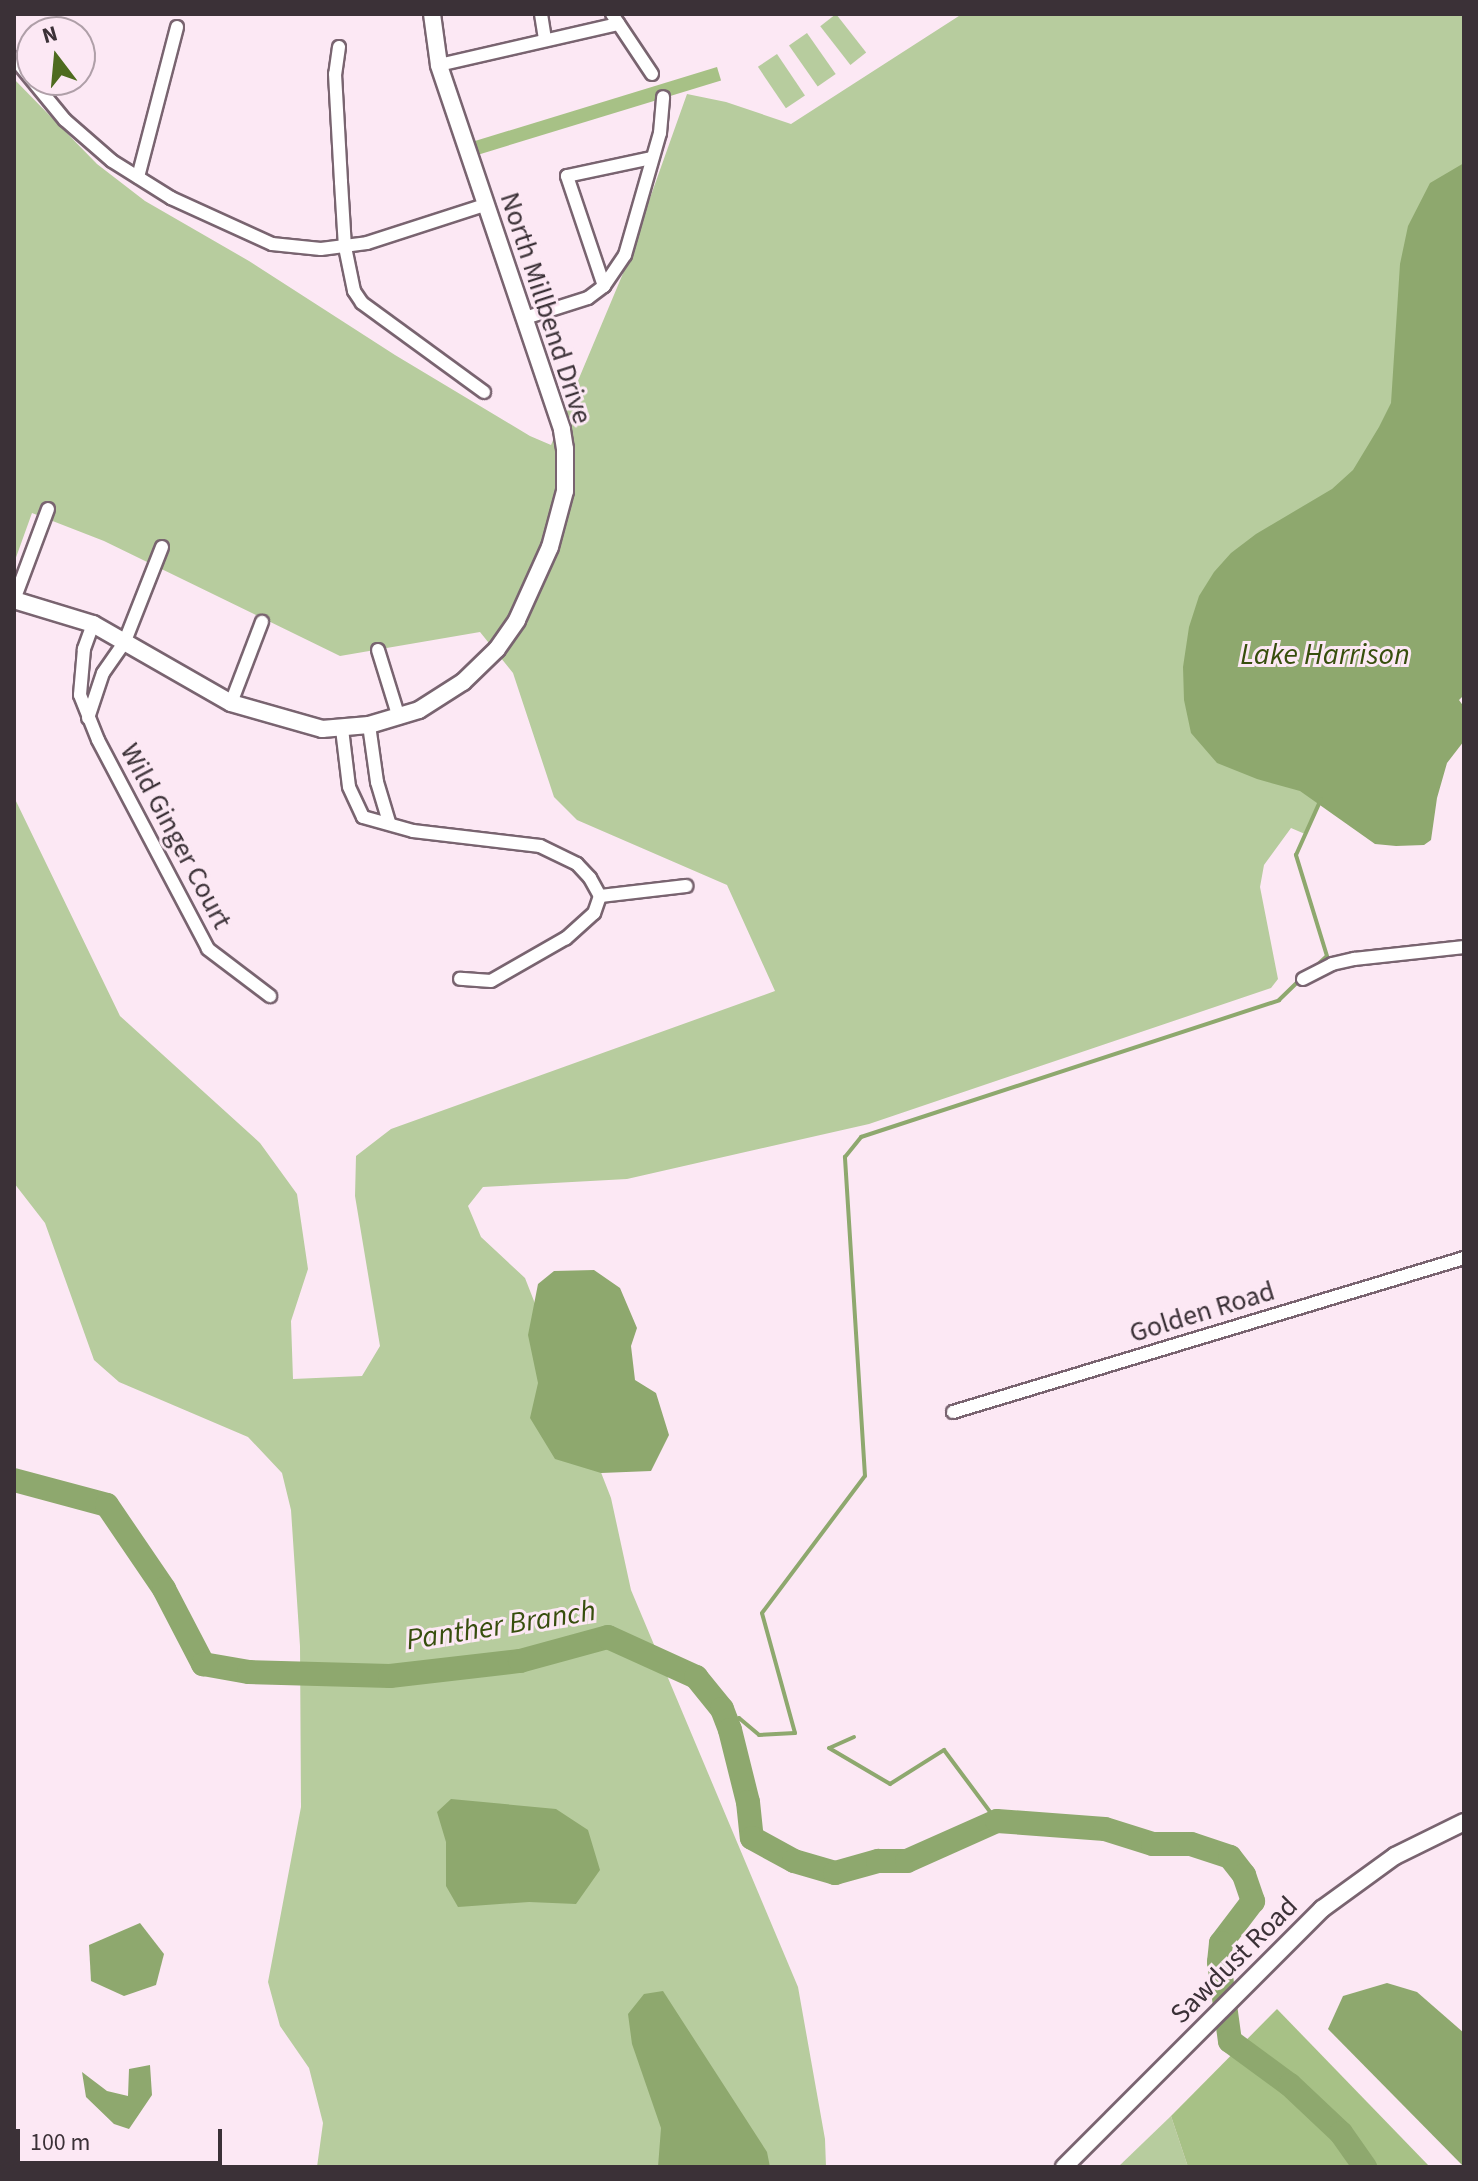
<!DOCTYPE html>
<html>
<head>
<meta charset="utf-8">
<style>
  body { margin:0 }
  #map { position:relative; width:1478px; height:2181px; overflow:hidden; background:#fce8f4; font-family:"Source Sans 3",sans-serif }
  div>[style] { position:absolute }
  [style*='--x'] { left:calc(var(--x)*1px); top:calc(var(--y)*1px); width:calc(var(--w)*1px); rotate:calc(var(--a)*1deg) }
  .green>* { inset:0; background:#b7cc9e; transform-origin:0 0 }
  .forest>* { inset:0; background:#a7c186; transform-origin:0 0 }
  .water>* { inset:0; background:#8ea86e }
  .stream>* { height:4px; margin:-2px; padding:0 2px; transform-origin:2px; border-radius:2px; background:#8ea86e }
  .river>* { height:24px; margin:-12px; padding:0 12px; transform-origin:12px; border-radius:12px; background:#8ea86e }
  .roads { filter:drop-shadow(2px 0 #796470) drop-shadow(-2px 0 #796470) drop-shadow(0 2px #796470) drop-shadow(0 -2px #796470) }
  .street>* { height:12px; margin:-6px; padding:0 6px; transform-origin:6px; border-radius:6px; background:#fff }
  .secondary>* { height:16px; margin:-8px; padding:0 8px; transform-origin:8px; border-radius:8px; background:#fff }
  span { translate:-50% -50%; white-space:nowrap; text-align:center; line-height:1.15; -webkit-text-stroke:6px #fce8f4; paint-order:stroke }
  .street-label { font-size:28px; color:#3b3137 }
  .water-label { font-size:30px; color:#374e0d; font-style:italic }
  .frame { position:absolute; inset:0; border:16px solid #3b3137; pointer-events:none }
  .north { position:absolute; left:16px; top:16px; width:80px; height:80px; box-sizing:border-box; background:#fce8f4; border:2px solid #af9fa8; border-radius:50%; rotate:344deg; font-size:22px; font-weight:700; line-height:32px; text-align:center; color:#3b3137 }
  .north::after { content:''; display:block; margin:auto; width:28px; height:36px; background:#4e6b1f; clip-path:polygon(50% 0,100% 100%,50% 72%,0 100%) }
  .scale { position:absolute; left:16px; top:2129px; width:206px; height:36px; box-sizing:border-box; border:4px solid #3b3137; border-top:0; padding-left:10px; font-size:24px; line-height:28px; white-space:nowrap; color:#3b3137; -webkit-text-stroke:6px #fce8f4; paint-order:stroke }
</style>
</head>
<body>
<div id="map">
  <div class="green">
    <i style="left:836px;top:14px;width:49px;height:20px;rotate:52deg"></i>
    <i style="clip-path:polygon(962px 14px,1464px 14px,1464px 472px,1305px 834px,1291px 828px,1264px 865px,1260px 887px,1278px 979px,1271px 988px,869px 1124px,627px 1179px,483px 1187px,468px 1206px,481px 1237px,525px 1278px,611px 1498px,631px 1590px,798px 1987px,825px 2139px,826px 2167px,317px 2167px,323px 2123px,309px 2068px,280px 2026px,268px 1982px,301px 1807px,300px 1646px,291px 1510px,282px 1473px,248px 1437px,119px 1382px,94px 1360px,45px 1223px,14px 1183px,14px 797px,120px 1016px,260px 1143px,297px 1194px,308px 1269px,291px 1321px,293px 1379px,362px 1376px,380px 1346px,355px 1196px,356px 1156px,391px 1129px,775px 991px,727px 885px,577px 820px,554px 797px,513px 673px,480px 632px,340px 656px,104px 541px,32px 513px,14px 563px,14px 79px,97px 164px,145px 201px,249px 261px,395px 355px,530px 436px,551px 445px,624px 271px,687px 94px,726px 102px,791px 124px)"></i>
    <i style="left:807px;top:33px;width:50px;height:22px;rotate:55deg"></i>
    <i style="left:777px;top:54px;width:50px;height:23px;rotate:56deg"></i>
    <i style="clip-path:polygon(1171px 2116px,1188px 2167px,1118px 2167px)"></i>
  </div>
  <div class="forest">
    <i style="left:717px;top:67px;width:14px;height:254px;rotate:73deg"></i>
    <i style="clip-path:polygon(1277px 2009px,1430px 2167px,1188px 2167px,1171px 2116px)"></i>
  </div>
  <div class="water">
    <i style="clip-path:polygon(1464px 163px,1464px 695px,1459px 700px,1464px 707px,1464px 741px,1447px 763px,1437px 798px,1431px 840px,1424px 845px,1396px 846px,1375px 844px,1300px 791px,1257px 779px,1217px 763px,1191px 733px,1184px 700px,1183px 667px,1189px 627px,1199px 596px,1214px 572px,1231px 553px,1256px 534px,1332px 489px,1353px 470px,1379px 427px,1391px 403px,1400px 264px,1408px 226px,1430px 183px)"></i>
    <i style="clip-path:polygon(594px 1270px,620px 1288px,637px 1328px,631px 1346px,635px 1380px,656px 1393px,669px 1435px,651px 1471px,601px 1473px,555px 1459px,530px 1418px,538px 1383px,528px 1335px,538px 1284px,554px 1271px)"></i>
    <i style="clip-path:polygon(451px 1799px,556px 1809px,588px 1830px,600px 1870px,576px 1904px,529px 1902px,458px 1907px,446px 1886px,446px 1842px,437px 1812px)"></i>
    <i style="clip-path:polygon(140px 1923px,164px 1954px,156px 1985px,124px 1996px,91px 1981px,89px 1945px)"></i>
    <i style="clip-path:polygon(1387px 1983px,1417px 1992px,1464px 2033px,1464px 2167px,1328px 2029px,1343px 1996px)"></i>
    <i style="clip-path:polygon(663px 1991px,767px 2152px,770px 2167px,658px 2167px,661px 2128px,632px 2044px,628px 2014px,644px 1994px)"></i>
    <i style="clip-path:polygon(150px 2065px,152px 2095px,129px 2129px,114px 2124px,86px 2097px,82px 2072px,107px 2091px,128px 2096px,129px 2069px)"></i>
  </div>
  <div class="stream">
    <i style="--x:1315;--y:967;--w:16;--a:-43"></i>
    <i style="--x:1327;--y:956;--w:106;--a:-107.1"></i>
    <i style="--x:1296;--y:855;--w:61;--a:-65.9"></i>
    <i style="--x:730;--y:1730;--w:15;--a:-53"></i>
    <i style="--x:739;--y:1718;--w:26;--a:40"></i>
    <i style="--x:759;--y:1735;--w:36;--a:-3"></i>
    <i style="--x:795;--y:1733;--w:124;--a:-105.4"></i>
    <i style="--x:762;--y:1613;--w:171;--a:-53.1"></i>
    <i style="--x:865;--y:1476;--w:320;--a:-93.6"></i>
    <i style="--x:845;--y:1157;--w:26;--a:-51"></i>
    <i style="--x:861;--y:1137;--w:440;--a:-18.1"></i>
    <i style="--x:1279;--y:1000;--w:28;--a:-44"></i>
    <i style="--x:854;--y:1737;--w:27;--a:156"></i>
    <i style="--x:829;--y:1748;--w:71;--a:30.5"></i>
    <i style="--x:890;--y:1784;--w:64;--a:-32.2"></i>
    <i style="--x:944;--y:1750;--w:89;--a:53.3"></i>
  </div>
  <div class="river">
    <i style="--x:14;--y:1480;--w:96;--a:15"></i>
    <i style="--x:107;--y:1505;--w:102;--a:55.8"></i>
    <i style="--x:164;--y:1589;--w:85;--a:62.5"></i>
    <i style="--x:203;--y:1664;--w:47;--a:9.9"></i>
    <i style="--x:249;--y:1672;--w:141;--a:1.6"></i>
    <i style="--x:390;--y:1676;--w:131;--a:-6.6"></i>
    <i style="--x:520;--y:1661;--w:91;--a:-15.3"></i>
    <i style="--x:608;--y:1637;--w:97;--a:24.4"></i>
    <i style="--x:696;--y:1677;--w:41;--a:50.9"></i>
    <i style="--x:722;--y:1709;--w:22;--a:69"></i>
    <i style="--x:730;--y:1730;--w:74;--a:76"></i>
    <i style="--x:748;--y:1802;--w:36;--a:84"></i>
    <i style="--x:752;--y:1838;--w:48;--a:28.7"></i>
    <i style="--x:794;--y:1861;--w:43;--a:16.3"></i>
    <i style="--x:835;--y:1873;--w:45;--a:-15.6"></i>
    <i style="--x:878;--y:1861;--w:29;--a:0"></i>
    <i style="--x:907;--y:1861;--w:98;--a:-24"></i>
    <i style="--x:997;--y:1821;--w:108;--a:4.2"></i>
    <i style="--x:1105;--y:1829;--w:50;--a:17.4"></i>
    <i style="--x:1153;--y:1844;--w:38;--a:0"></i>
    <i style="--x:1191;--y:1844;--w:41;--a:18.4"></i>
    <i style="--x:1230;--y:1857;--w:23;--a:52"></i>
    <i style="--x:1244;--y:1875;--w:28;--a:71"></i>
    <i style="--x:1253;--y:1901;--w:53;--a:127.3"></i>
    <i style="--x:1221;--y:1943;--w:19;--a:96"></i>
    <i style="--x:1219;--y:1962;--w:80;--a:82.1"></i>
    <i style="--x:1230;--y:2041;--w:74;--a:36.3"></i>
    <i style="--x:1290;--y:2085;--w:70;--a:43.3"></i>
    <i style="--x:1341;--y:2133;--w:42;--a:54.8"></i>
  </div>
  <div class="roads">
    <div class="street">
      <i style="--x:541;--y:14;--w:26;--a:81"></i>
      <i style="--x:612;--y:14;--w:72;--a:56.3"></i>
      <i style="--x:339;--y:47;--w:27;--a:98"></i>
      <i style="--x:335;--y:74;--w:108;--a:86.8"></i>
      <i style="--x:341;--y:182;--w:65;--a:86.5"></i>
      <i style="--x:345;--y:247;--w:45;--a:78.4"></i>
      <i style="--x:354;--y:291;--w:14;--a:56"></i>
      <i style="--x:362;--y:303;--w:151;--a:36.1"></i>
      <i style="--x:14;--y:58;--w:80;--a:50.6"></i>
      <i style="--x:65;--y:120;--w:62;--a:41.1"></i>
      <i style="--x:112;--y:161;--w:70;--a:32.1"></i>
      <i style="--x:171;--y:198;--w:111;--a:24.5"></i>
      <i style="--x:272;--y:244;--w:49;--a:5.8"></i>
      <i style="--x:321;--y:249;--w:46;--a:-7.4"></i>
      <i style="--x:367;--y:243;--w:124;--a:-17.9"></i>
      <i style="--x:439;--y:65;--w:184;--a:-12.9"></i>
      <i style="--x:138;--y:177;--w:155;--a:-75.4"></i>
      <i style="--x:604;--y:286;--w:116;--a:-108.6"></i>
      <i style="--x:567;--y:176;--w:87;--a:-12"></i>
      <i style="--x:525;--y:318;--w:66;--a:-17.6"></i>
      <i style="--x:588;--y:298;--w:20;--a:-37"></i>
      <i style="--x:604;--y:286;--w:37;--a:-56"></i>
      <i style="--x:625;--y:255;--w:127;--a:-74"></i>
      <i style="--x:660;--y:133;--w:36;--a:-85"></i>
      <i style="--x:14;--y:600;--w:97;--a:-69.5"></i>
      <i style="--x:93;--y:624;--w:27;--a:110"></i>
      <i style="--x:84;--y:649;--w:46;--a:95"></i>
      <i style="--x:80;--y:695;--w:48;--a:68.2"></i>
      <i style="--x:98;--y:740;--w:236;--a:62.2"></i>
      <i style="--x:208;--y:949;--w:78;--a:37.2"></i>
      <i style="--x:378;--y:650;--w:71;--a:72.8"></i>
      <i style="--x:231;--y:703;--w:87;--a:-69.1"></i>
      <i style="--x:88;--y:718;--w:47;--a:-71.6"></i>
      <i style="--x:103;--y:673;--w:39;--a:-55"></i>
      <i style="--x:125;--y:641;--w:101;--a:-68.5"></i>
      <i style="--x:369;--y:725;--w:58;--a:82"></i>
      <i style="--x:377;--y:782;--w:42;--a:73.3"></i>
      <i style="--x:342;--y:729;--w:58;--a:83.1"></i>
      <i style="--x:349;--y:787;--w:33;--a:65"></i>
      <i style="--x:363;--y:817;--w:52;--a:15.6"></i>
      <i style="--x:413;--y:831;--w:128;--a:6.7"></i>
      <i style="--x:540;--y:846;--w:41;--a:25.9"></i>
      <i style="--x:577;--y:864;--w:19;--a:47"></i>
      <i style="--x:590;--y:878;--w:21;--a:61"></i>
      <i style="--x:600;--y:896;--w:18;--a:109"></i>
      <i style="--x:594;--y:913;--w:38;--a:138"></i>
      <i style="--x:566;--y:938;--w:86;--a:150.2"></i>
      <i style="--x:491;--y:981;--w:31;--a:-176"></i>
      <i style="--x:600;--y:896;--w:87;--a:-6.6"></i>
      <i style="--x:1303;--y:979;--w:33;--a:-27"></i>
      <i style="--x:1332;--y:964;--w:23;--a:-13"></i>
      <i style="--x:1354;--y:959;--w:111;--a:-6.2"></i>
      <i style="--x:953;--y:1412;--w:534;--a:-16.77"></i>
    </div>
    <div class="secondary">
      <i style="--x:14;--y:600;--w:83;--a:16.9"></i>
      <i style="--x:93;--y:624;--w:159;--a:29.8"></i>
      <i style="--x:231;--y:703;--w:95;--a:15.9"></i>
      <i style="--x:322;--y:729;--w:47;--a:-4.9"></i>
      <i style="--x:369;--y:725;--w:52;--a:-16.7"></i>
      <i style="--x:419;--y:710;--w:52;--a:-32.5"></i>
      <i style="--x:463;--y:682;--w:47;--a:-44.1"></i>
      <i style="--x:497;--y:649;--w:35;--a:-55"></i>
      <i style="--x:517;--y:620;--w:80;--a:-65.7"></i>
      <i style="--x:550;--y:547;--w:58;--a:-75"></i>
      <i style="--x:565;--y:491;--w:42;--a:-90"></i>
      <i style="--x:565;--y:449;--w:20;--a:-99"></i>
      <i style="--x:562;--y:429;--w:384;--a:-108.7"></i>
      <i style="--x:439;--y:65;--w:51;--a:-97.8"></i>
      <i style="--x:1064;--y:2167;--w:365;--a:-45"></i>
      <i style="--x:1322;--y:1909;--w:90;--a:-36"></i>
      <i style="--x:1395;--y:1856;--w:77;--a:-26.2"></i>
    </div>
  </div>
  <div class="street-label">
    <span style="left:546px;top:308px;rotate:72deg">North Millbend Drive</span>
    <span style="left:176px;top:836px;rotate:62deg">Wild Ginger Court</span>
    <span style="left:1202px;top:1312px;rotate:-17deg">Golden Road</span>
    <span style="left:1234px;top:1960px;rotate:-45deg">Sawdust Road</span>
  </div>
  <div class="water-label">
    <span style="left:1325px;top:655px">Lake Harrison</span>
    <span style="left:501px;top:1626px;rotate:-9deg">Panther Branch</span>
  </div>
  <div class="frame"></div>
  <div class="north">N</div>
  <div class="scale">100 m</div>
</div>
</body>
</html>
